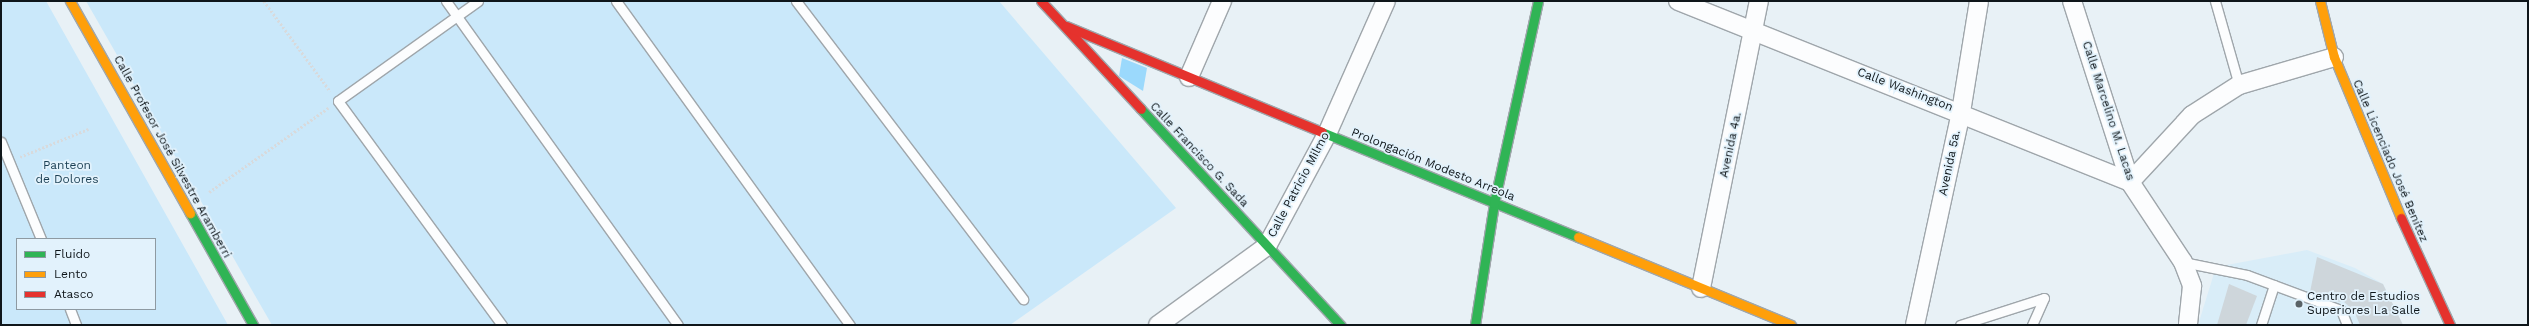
<!DOCTYPE html>
<html>
<head>
<meta charset="utf-8">
<style>
  body { margin:0 }
  #map { position:relative; width:2529px; height:326px; overflow:hidden; background:#e8f1f6; font-family:"Work Sans",sans-serif }
  div>[style] { position:absolute }
  [style*='--x'] { left:calc(var(--x)*1px); top:calc(var(--y)*1px); width:calc(var(--w)*1px); rotate:calc(var(--a)*1deg) }
  .built>* { inset:0; background:#d9edf8 }
  .green>* { inset:0; background:#cae8fa }
  .water>* { inset:0; background:#9bd9fc }
  .building>* { inset:0; background:#ced6db }
  .path>* { height:2.5px; margin-top:-1.25px; transform-origin:0; background:repeating-linear-gradient(90deg,#d8dadc 0 2px,transparent 0 4px) }
  .roads { filter:drop-shadow(1px 0 #9fa6ab) drop-shadow(-1px 0 #9fa6ab) drop-shadow(0 1px #9fa6ab) drop-shadow(0 -1px #9fa6ab) }
  .lane>* { height:9px; margin:-4.5px; padding:0 4.5px; transform-origin:4.5px; border-radius:4.5px; background:#fcfdfe }
  .street>* { height:18px; margin:-9px; padding:0 9px; transform-origin:9px; border-radius:9px; background:#fcfdfe }
  .fast>* { height:9px; margin:-4.5px; padding:0 4.5px; transform-origin:4.5px; border-radius:4.5px; background:#30b455 }
  .slow>* { height:9px; margin:-4.5px; padding:0 4.5px; transform-origin:4.5px; border-radius:4.5px; background:#ff9f0a }
  .jam>* { height:9px; margin:-4.5px; padding:0 4.5px; transform-origin:4.5px; border-radius:4.5px; background:#e5322d }
  .dots>* { width:11px; height:11px; translate:-50% -50%; box-sizing:border-box; border:2px solid #e2f2fc; border-radius:50% }
  span { translate:-50% -50%; white-space:nowrap; text-align:center; line-height:1.15; -webkit-text-stroke:3.5px #e2f2fc; paint-order:stroke }
  .street-label { font-size:12px; color:#0f161a }
  .park-label { font-size:12px; color:#1a3f53 }
  .poi-label { font-size:12px; color:#0f161a }
  .left { translate:0 -50%; text-align:left }
  .frame { position:absolute; inset:0; border:2px solid #0f161a; pointer-events:none }
  .legend { position:absolute; left:16px; top:238px; width:140px; height:72px; box-sizing:border-box; background:#e2f2fc; border:1px solid #8e9aa2; margin:0; padding:5px 7px; list-style:none; font-size:12px; color:#0f161a }
  .legend li { display:flex; align-items:center; gap:8px; height:20px }
  .legend b { width:20px; border:1px solid #8e9aa2 }
</style>
</head>
<body>
<div id="map">
  <div class="built">
    <i style="clip-path:polygon(2307px 250px,2355px 268px,2383px 284px,2403px 325px,2198px 325px,2216px 267px)"></i>
  </div>
  <div class="green">
    <i style="clip-path:polygon(evenodd,1px 1px,46px 1px,228px 325px,1px 325px,1px 1px,17px 239px,155px 239px,155px 309px,17px 309px,17px 239px)"></i>
    <i style="clip-path:polygon(86px 1px,999px 1px,1176px 208px,1010px 325px,272px 325px)"></i>
  </div>
  <div class="water">
    <i style="clip-path:polygon(1122px 58px,1147px 68px,1143px 91px,1119px 76px)"></i>
  </div>
  <div class="building">
    <i style="clip-path:polygon(2317px 257px,2383px 284px,2403px 325px,2360px 325px,2354px 311px,2343px 301px,2338px 302px,2310px 292px)"></i>
    <i style="clip-path:polygon(2229px 284px,2257px 296px,2246px 325px,2217px 325px)"></i>
  </div>
  <div class="path">
    <i style="--x:264;--y:1;--w:112;--a:53.7"></i>
    <i style="--x:20;--y:157;--w:74;--a:-22.4"></i>
    <i style="--x:209;--y:192;--w:146;--a:-35.2"></i>
  </div>
  <div class="roads">
    <div class="lane">
      <i style="--x:446;--y:1;--w:398;--a:54.4"></i>
      <i style="--x:478;--y:1;--w:172;--a:144.5"></i>
      <i style="--x:338;--y:101;--w:278;--a:53.8"></i>
      <i style="--x:616;--y:1;--w:400;--a:54.2"></i>
      <i style="--x:796;--y:1;--w:375;--a:52.7"></i>
      <i style="--x:2215;--y:1;--w:87;--a:74.1"></i>
      <i style="--x:1;--y:142;--w:105;--a:67.6"></i>
      <i style="--x:2183;--y:262;--w:65;--a:11.5"></i>
      <i style="--x:2247;--y:275;--w:100;--a:20.4"></i>
      <i style="--x:2341;--y:310;--w:16;--a:68"></i>
      <i style="--x:70;--y:309;--w:17;--a:69"></i>
      <i style="--x:1960;--y:325;--w:88;--a:-17.8"></i>
      <i style="--x:2044;--y:298;--w:30;--a:114"></i>
      <i style="--x:2261;--y:325;--w:42;--a:-72"></i>
    </div>
    <div class="street">
      <i style="--x:1678;--y:1;--w:487;--a:21.8"></i>
      <i style="--x:2130;--y:182;--w:91;--a:-47.2"></i>
      <i style="--x:2192;--y:115;--w:56;--a:-32.6"></i>
      <i style="--x:2239;--y:85;--w:99;--a:-16.4"></i>
      <i style="--x:2072;--y:1;--w:190;--a:72.2"></i>
      <i style="--x:2130;--y:182;--w:96;--a:56.5"></i>
      <i style="--x:2183;--y:262;--w:26;--a:69"></i>
      <i style="--x:2192;--y:286;--w:39;--a:96"></i>
      <i style="--x:1189;--y:77;--w:83;--a:-66.5"></i>
      <i style="--x:1701;--y:288;--w:293;--a:-78.6"></i>
      <i style="--x:1158;--y:325;--w:135;--a:-35.9"></i>
      <i style="--x:1267;--y:246;--w:127;--a:-61.8"></i>
      <i style="--x:1327;--y:134;--w:145;--a:-66.1"></i>
      <i style="--x:1915;--y:325;--w:218;--a:-77.8"></i>
      <i style="--x:1961;--y:112;--w:112;--a:-80.8"></i>
    </div>
    <div class="fast">
      <i style="--x:1141;--y:109;--w:294;--a:47.3"></i>
      <i style="--x:1322;--y:132;--w:277;--a:22.3"></i>
      <i style="--x:190;--y:213;--w:129;--a:60.6"></i>
      <i style="--x:1475;--y:325;--w:123;--a:-81.1"></i>
      <i style="--x:1494;--y:203;--w:207;--a:-77.7"></i>
    </div>
    <div class="slow">
      <i style="--x:70;--y:1;--w:244;--a:60.5"></i>
      <i style="--x:2320;--y:1;--w:58;--a:76"></i>
      <i style="--x:2334;--y:57;--w:174;--a:67.4"></i>
      <i style="--x:1578;--y:237;--w:230;--a:22.4"></i>
    </div>
    <div class="jam">
      <i style="--x:1041;--y:1;--w:147;--a:47.2"></i>
      <i style="--x:1066;--y:26;--w:277;--a:22.5"></i>
      <i style="--x:2401;--y:218;--w:118;--a:65.4"></i>
    </div>
  </div>
  <div class="dots">
    <i style="left:2299px;top:304px;background:#5b6367"></i>
  </div>
  <div class="street-label">
    <span style="left:1905px;top:90px;rotate:21deg">Calle Washington</span>
    <span style="left:2108px;top:111px;rotate:72deg">Calle Marcelino M. Lacas</span>
    <span style="left:1731px;top:145px;rotate:-78deg">Avenida 4a.</span>
    <span style="left:1199px;top:155px;rotate:47deg">Calle Francisco G. Sada</span>
    <span style="left:172px;top:157px;rotate:61deg">Calle Profesor José Silvestre Aramberri</span>
    <span style="left:2390px;top:161px;rotate:67deg">Calle Licenciado José Benítez</span>
    <span style="left:1950px;top:163px;rotate:-78deg">Avenida 5a.</span>
    <span style="left:1433px;top:165px;rotate:22deg">Prolongación Modesto Arreola</span>
    <span style="left:1299px;top:185px;rotate:-62deg">Calle Patricio Milmo</span>
  </div>
  <div class="park-label">
    <span style="left:67px;top:173px">Panteon<br>de Dolores</span>
  </div>
  <div class="poi-label">
    <span class="left" style="left:2307px;top:304px">Centro de Estudios<br>Superiores La Salle</span>
  </div>
  <div class="frame"></div>
  <ul class="legend">
  <li><b style="height:5px;background:#30b455"></b>Fluido</li>
  <li><b style="height:5px;background:#ff9f0a"></b>Lento</li>
  <li><b style="height:5px;background:#e5322d"></b>Atasco</li>
  </ul>
</div>
</body>
</html>
